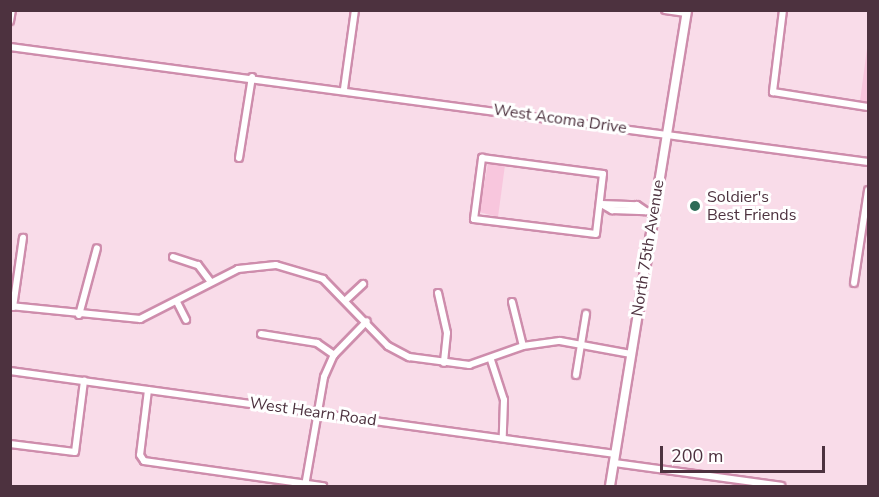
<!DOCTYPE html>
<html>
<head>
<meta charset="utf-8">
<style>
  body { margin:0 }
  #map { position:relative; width:879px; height:497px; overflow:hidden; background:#f9dce9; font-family:"Nunito Sans",sans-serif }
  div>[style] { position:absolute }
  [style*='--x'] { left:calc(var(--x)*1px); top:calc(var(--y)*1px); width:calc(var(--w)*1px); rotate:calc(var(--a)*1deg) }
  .green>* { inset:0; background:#f8c6dd }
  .roads { filter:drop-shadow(2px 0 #ce8dac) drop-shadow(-2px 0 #ce8dac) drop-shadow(0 2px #ce8dac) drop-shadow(0 -2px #ce8dac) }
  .minor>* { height:6px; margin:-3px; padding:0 3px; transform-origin:3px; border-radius:3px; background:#fff }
  .major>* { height:8px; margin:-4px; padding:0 4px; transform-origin:4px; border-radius:4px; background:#fff }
  .dots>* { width:16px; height:16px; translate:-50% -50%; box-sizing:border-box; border:3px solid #fff; border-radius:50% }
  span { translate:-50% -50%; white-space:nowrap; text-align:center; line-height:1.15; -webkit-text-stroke:6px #fff; paint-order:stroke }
  .street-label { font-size:16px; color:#4d323f }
  .poi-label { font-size:16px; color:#4d323f }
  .left { translate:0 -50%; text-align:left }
  .frame { position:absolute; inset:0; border:12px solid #4d323f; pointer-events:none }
  .scale { position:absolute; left:660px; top:446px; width:165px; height:27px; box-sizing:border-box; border:3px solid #4d323f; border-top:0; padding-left:8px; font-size:18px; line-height:21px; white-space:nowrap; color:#4d323f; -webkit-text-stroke:4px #fff; paint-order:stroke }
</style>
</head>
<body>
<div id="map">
  <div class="green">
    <i style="clip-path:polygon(868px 41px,868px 102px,860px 101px)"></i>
    <i style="clip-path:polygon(488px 163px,505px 165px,498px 217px,479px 212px)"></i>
  </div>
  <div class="roads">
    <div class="minor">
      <i style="--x:665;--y:10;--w:21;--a:8"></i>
      <i style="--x:783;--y:10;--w:83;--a:97"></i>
      <i style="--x:773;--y:92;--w:96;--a:9"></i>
      <i style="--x:10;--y:21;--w:11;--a:-80"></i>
      <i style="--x:10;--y:47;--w:866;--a:7.63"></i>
      <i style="--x:344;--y:89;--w:80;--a:-82.1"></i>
      <i style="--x:239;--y:158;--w:82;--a:-80.9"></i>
      <i style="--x:482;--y:158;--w:122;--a:7.5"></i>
      <i style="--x:603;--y:174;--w:60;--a:96.7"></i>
      <i style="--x:596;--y:234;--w:123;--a:-173"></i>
      <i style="--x:474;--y:219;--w:62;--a:-82.5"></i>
      <i style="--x:601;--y:204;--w:36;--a:2"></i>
      <i style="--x:637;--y:205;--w:11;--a:34"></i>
      <i style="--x:601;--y:204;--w:13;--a:29"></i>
      <i style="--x:612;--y:210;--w:34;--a:2"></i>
      <i style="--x:173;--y:257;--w:26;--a:18"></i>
      <i style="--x:198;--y:265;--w:21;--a:53"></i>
      <i style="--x:854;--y:283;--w:94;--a:-81.4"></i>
      <i style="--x:438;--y:293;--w:41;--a:77.3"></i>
      <i style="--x:447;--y:333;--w:30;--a:96"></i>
      <i style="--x:347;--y:299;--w:22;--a:-43"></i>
      <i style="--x:177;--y:302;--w:20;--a:63"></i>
      <i style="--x:512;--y:302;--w:45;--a:76"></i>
      <i style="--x:10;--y:306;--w:131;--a:5.7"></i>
      <i style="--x:140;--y:319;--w:110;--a:-27"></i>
      <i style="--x:238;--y:269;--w:38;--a:-6"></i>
      <i style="--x:276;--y:265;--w:49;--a:16.6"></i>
      <i style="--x:323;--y:279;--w:93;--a:45.9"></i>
      <i style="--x:388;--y:346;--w:24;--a:28"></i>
      <i style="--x:409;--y:357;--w:61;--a:7.6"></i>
      <i style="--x:469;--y:365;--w:57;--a:-19.4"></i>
      <i style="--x:523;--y:346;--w:37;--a:-8"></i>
      <i style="--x:560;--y:341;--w:72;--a:10.4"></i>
      <i style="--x:13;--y:307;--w:70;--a:-81.8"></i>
      <i style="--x:79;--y:315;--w:69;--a:-75"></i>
      <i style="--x:261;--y:334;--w:57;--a:9.1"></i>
      <i style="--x:317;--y:343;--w:21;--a:35"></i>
      <i style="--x:491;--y:360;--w:42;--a:72"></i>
      <i style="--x:504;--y:400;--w:38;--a:92"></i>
      <i style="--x:10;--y:371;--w:611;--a:7.81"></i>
      <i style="--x:576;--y:375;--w:62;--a:-80.7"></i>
      <i style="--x:148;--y:390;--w:65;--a:97"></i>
      <i style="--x:140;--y:455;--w:7;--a:56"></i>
      <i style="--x:144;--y:461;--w:181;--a:8"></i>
      <i style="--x:10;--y:444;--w:65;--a:7"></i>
      <i style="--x:75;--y:452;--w:72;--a:-82.8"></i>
      <i style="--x:614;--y:463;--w:169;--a:7.8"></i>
      <i style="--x:305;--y:486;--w:111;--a:-80.1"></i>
      <i style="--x:324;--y:377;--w:24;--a:-66"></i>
      <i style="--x:334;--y:355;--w:47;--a:-45.9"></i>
    </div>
    <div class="major">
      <i style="--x:610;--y:486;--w:482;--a:-80.8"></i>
    </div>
  </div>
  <div class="dots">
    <i style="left:695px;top:206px;background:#2d6b57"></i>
  </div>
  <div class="street-label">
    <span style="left:560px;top:119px;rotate:8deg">West Acoma Drive</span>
    <span style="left:648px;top:248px;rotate:-81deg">North 75th Avenue</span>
    <span style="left:313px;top:412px;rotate:8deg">West Hearn Road</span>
  </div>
  <div class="poi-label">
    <span class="left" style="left:707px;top:206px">Soldier's<br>Best Friends</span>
  </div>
  <div class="frame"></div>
  <div class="scale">200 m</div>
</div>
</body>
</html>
